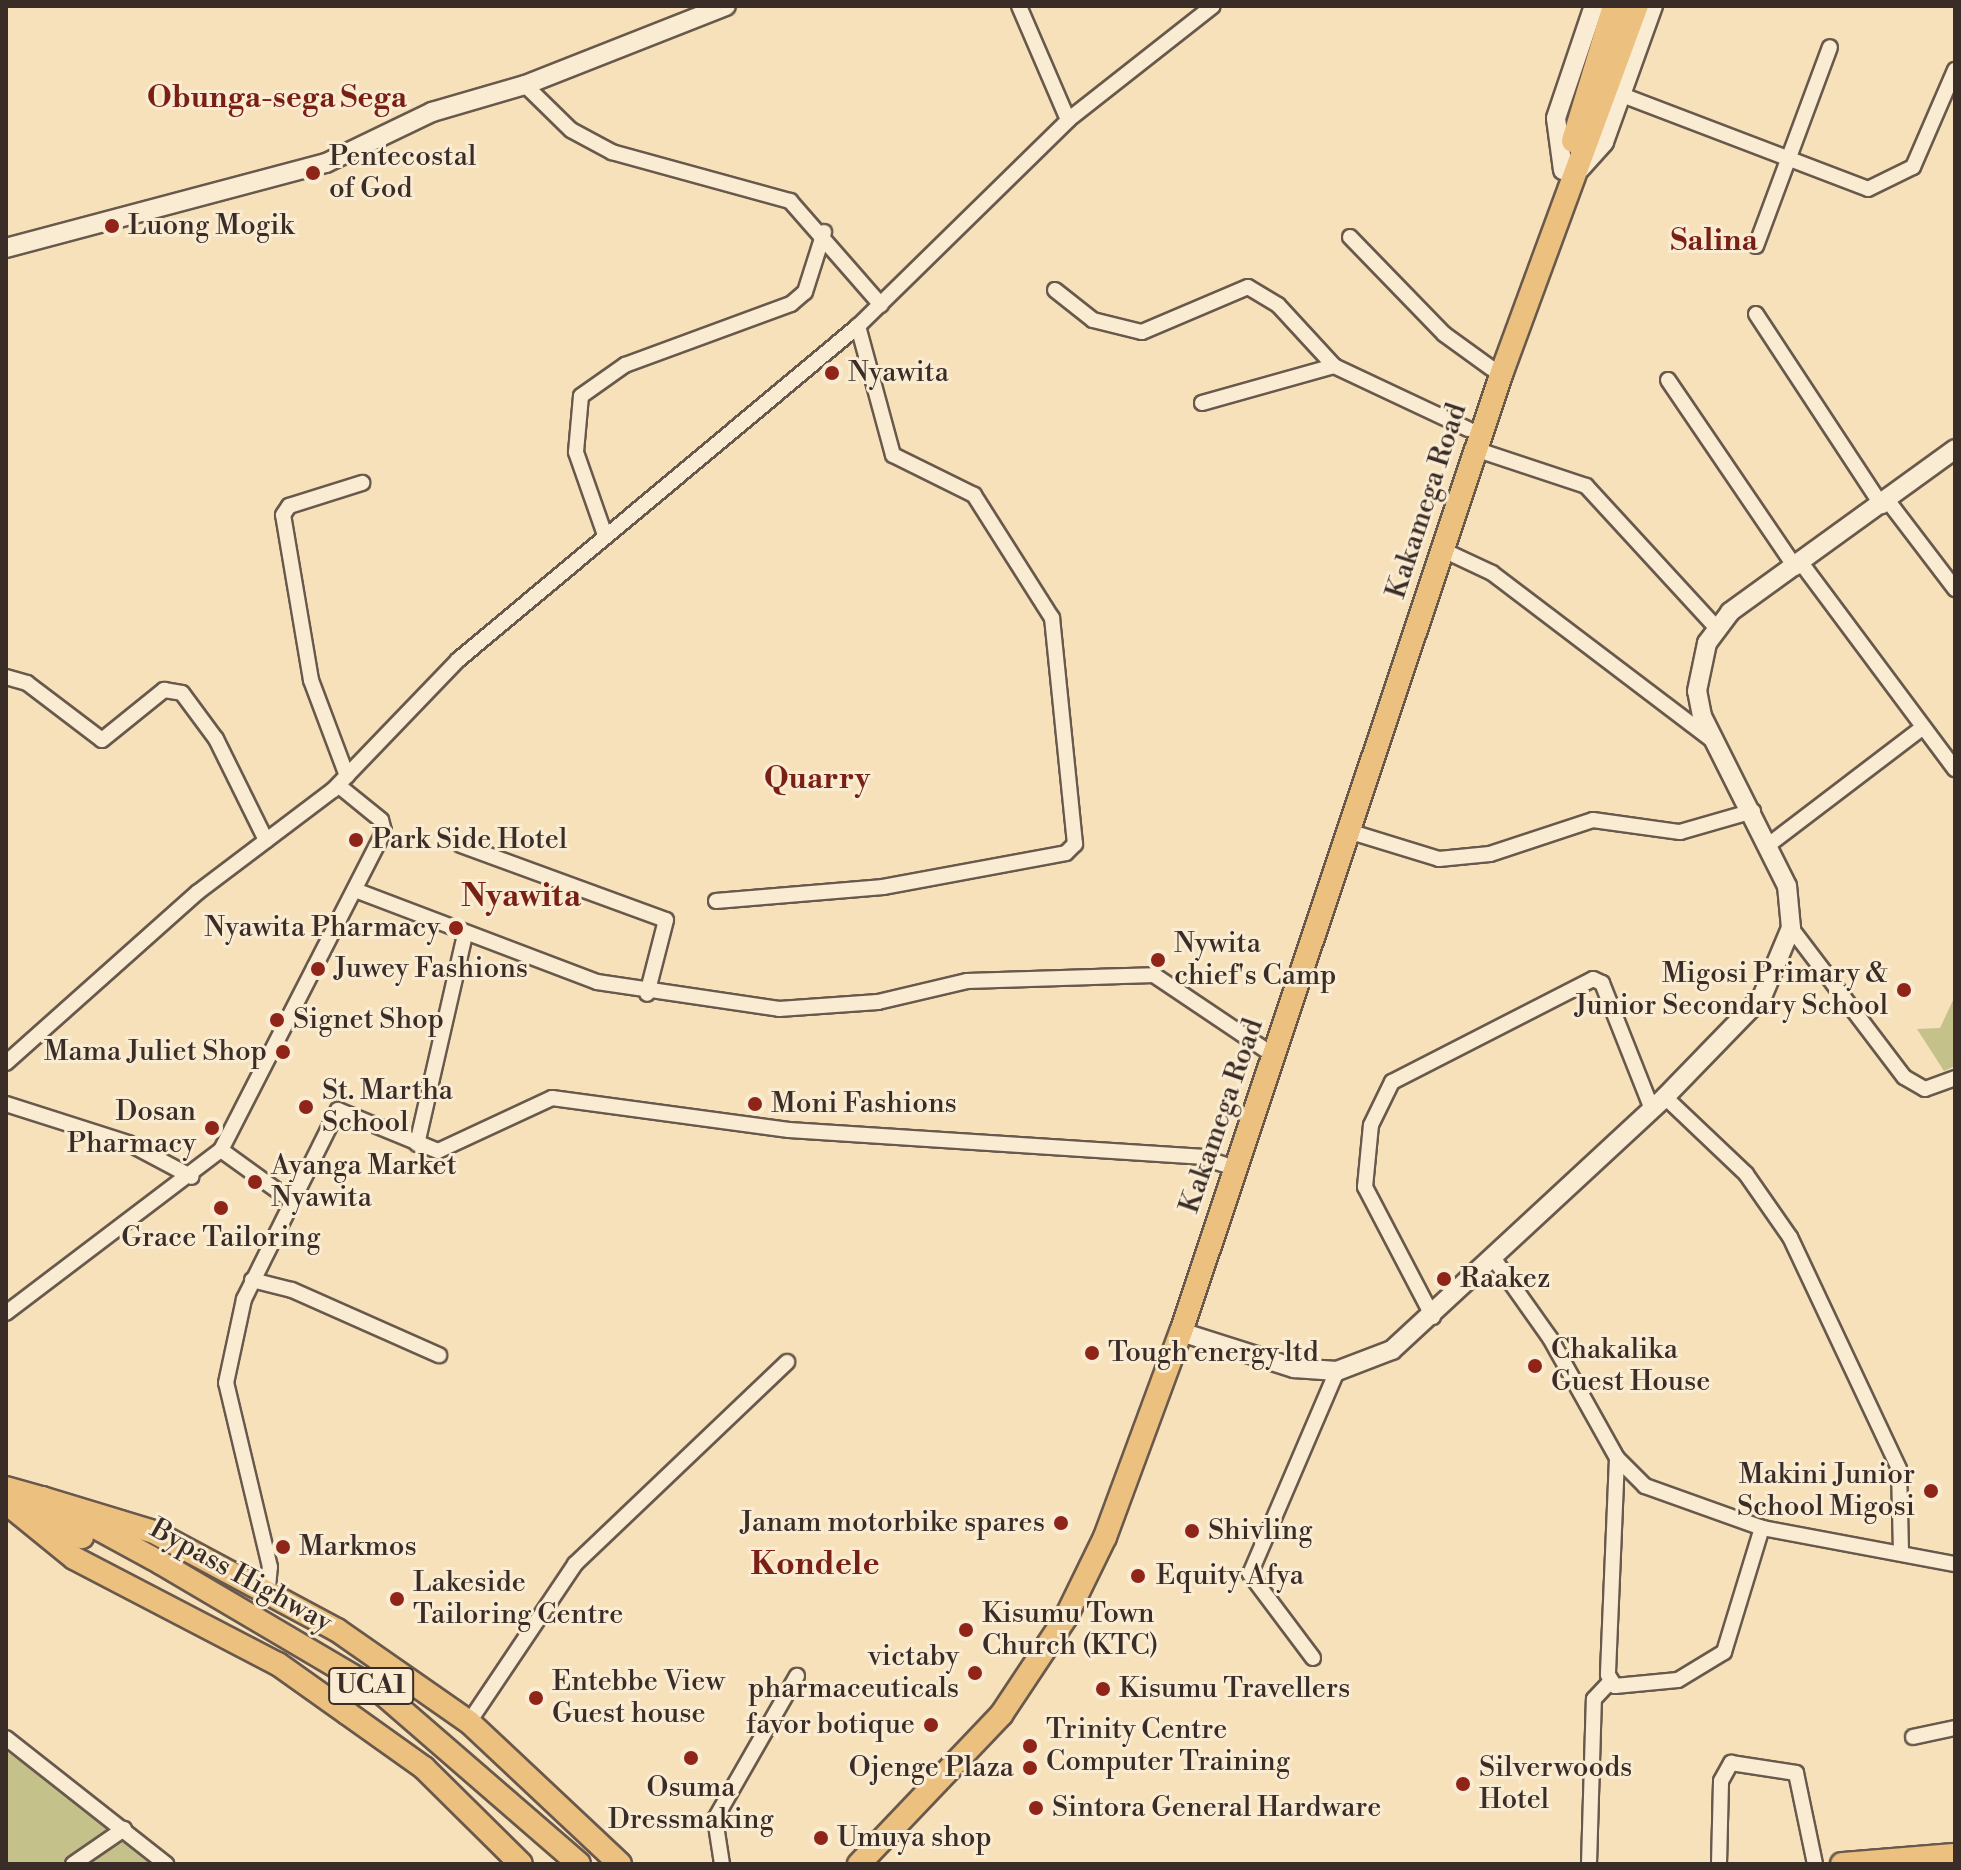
<!DOCTYPE html>
<html>
<head>
<meta charset="utf-8">
<style>
  body { margin:0 }
  #map { position:relative; width:1961px; height:1870px; overflow:hidden; background:#f7e1bb; font-family:"Libre Bodoni",serif }
  div>[style] { position:absolute }
  [style*='--x'] { left:calc(var(--x)*1px); top:calc(var(--y)*1px); width:calc(var(--w)*1px); rotate:calc(var(--a)*1deg) }
  .green>* { inset:0; background:#c4c18b }
  .roads { filter:drop-shadow(2px 0 #69594c) drop-shadow(-2px 0 #69594c) drop-shadow(0 2px #69594c) drop-shadow(0 -2px #69594c) }
  .minor>* { height:14px; margin:-7px; padding:0 7px; transform-origin:7px; border-radius:7px; background:#faecd3 }
  .tertiary>* { height:18px; margin:-9px; padding:0 9px; transform-origin:9px; border-radius:9px; background:#faecd3 }
  .primary>* { height:22px; margin:-11px; padding:0 11px; transform-origin:11px; border-radius:11px; background:#ecc07e }
  .trunk>* { height:22px; margin:-11px; padding:0 11px; transform-origin:11px; border-radius:11px; background:#ecc07e }
  .dots>* { width:22px; height:22px; translate:-50% -50%; box-sizing:border-box; border:4px solid #faecd3; border-radius:50% }
  span { translate:-50% -50%; white-space:nowrap; text-align:center; line-height:1.15; -webkit-text-stroke:6px #faecd3; paint-order:stroke }
  .shield-label span { padding:2px 6px; background:#faecd3; border:2px solid; border-radius:6px; -webkit-text-stroke-width:0 }
  .shield-label { font-size:26px; color:#3a2c27; font-weight:700 }
  .poi-label { font-size:28px; color:#3a2c27 }
  .left { translate:0 -50%; text-align:left }
  .right { translate:-100% -50%; text-align:right }
  .street-label { font-size:28px; color:#3a2c27 }
  .neighbourhood-label { font-size:30px; color:#7a1f14; font-weight:700 }
  .quarter-label { font-size:32px; color:#7a1f14; font-weight:700 }
  .frame { position:absolute; inset:0; border:8px solid #3a2c27; pointer-events:none }
</style>
</head>
<body>
<div id="map">
  <div class="green">
    <i style="clip-path:polygon(1955px 996px,1955px 1066px,1944px 1071px,1917px 1029px,1940px 1028px)"></i>
    <i style="clip-path:polygon(6px 1751px,128px 1840px,156px 1864px,6px 1864px)"></i>
  </div>
  <div class="roads">
    <div class="minor">
      <i style="--x:1019;--y:6;--w:124;--a:66.7"></i>
      <i style="--x:1068;--y:120;--w:184;--a:-38.2"></i>
      <i style="--x:525;--y:85;--w:64;--a:44.4"></i>
      <i style="--x:571;--y:130;--w:47;--a:28.2"></i>
      <i style="--x:612;--y:152;--w:185;--a:15.4"></i>
      <i style="--x:790;--y:201;--w:138;--a:48.8"></i>
      <i style="--x:1622;--y:95;--w:263;--a:20.9"></i>
      <i style="--x:1868;--y:189;--w:50;--a:-26.1"></i>
      <i style="--x:1913;--y:167;--w:106;--a:-66.6"></i>
      <i style="--x:1350;--y:237;--w:135;--a:45.9"></i>
      <i style="--x:1444;--y:334;--w:58;--a:35.9"></i>
      <i style="--x:1756;--y:246;--w:212;--a:-69.6"></i>
      <i style="--x:1055;--y:290;--w:48;--a:38.3"></i>
      <i style="--x:1093;--y:320;--w:50;--a:13.8"></i>
      <i style="--x:1142;--y:332;--w:115;--a:-23"></i>
      <i style="--x:1248;--y:287;--w:35;--a:31"></i>
      <i style="--x:1278;--y:305;--w:83;--a:47.4"></i>
      <i style="--x:1334;--y:366;--w:148;--a:25.2"></i>
      <i style="--x:1756;--y:314;--w:230;--a:56.7"></i>
      <i style="--x:1668;--y:380;--w:227;--a:55.8"></i>
      <i style="--x:1202;--y:403;--w:137;--a:-15.7"></i>
      <i style="--x:1475;--y:449;--w:117;--a:18.4"></i>
      <i style="--x:1586;--y:486;--w:189;--a:47.4"></i>
      <i style="--x:1888;--y:501;--w:111;--a:52.7"></i>
      <i style="--x:605;--y:535;--w:88;--a:-109.3"></i>
      <i style="--x:576;--y:452;--w:56;--a:-84.9"></i>
      <i style="--x:581;--y:396;--w:54;--a:-35.2"></i>
      <i style="--x:625;--y:365;--w:177;--a:-20.2"></i>
      <i style="--x:791;--y:304;--w:18;--a:-41"></i>
      <i style="--x:805;--y:292;--w:63;--a:-72.4"></i>
      <i style="--x:1443;--y:550;--w:54;--a:25.1"></i>
      <i style="--x:1492;--y:573;--w:281;--a:37.2"></i>
      <i style="--x:1802;--y:564;--w:256;--a:53.3"></i>
      <i style="--x:6;--y:677;--w:22;--a:16"></i>
      <i style="--x:27;--y:683;--w:94;--a:37.2"></i>
      <i style="--x:102;--y:740;--w:80;--a:-38.9"></i>
      <i style="--x:164;--y:690;--w:18;--a:9"></i>
      <i style="--x:182;--y:693;--w:57;--a:53.5"></i>
      <i style="--x:216;--y:739;--w:113;--a:63.7"></i>
      <i style="--x:347;--y:776;--w:103;--a:-110.6"></i>
      <i style="--x:311;--y:680;--w:167;--a:-99.6"></i>
      <i style="--x:283;--y:515;--w:11;--a:-56"></i>
      <i style="--x:289;--y:506;--w:77;--a:-17.5"></i>
      <i style="--x:1348;--y:831;--w:95;--a:17.1"></i>
      <i style="--x:1439;--y:859;--w:51;--a:-5.6"></i>
      <i style="--x:1490;--y:854;--w:108;--a:-18.3"></i>
      <i style="--x:1593;--y:820;--w:88;--a:7.9"></i>
      <i style="--x:1680;--y:832;--w:76;--a:-16"></i>
      <i style="--x:1771;--y:843;--w:190;--a:-37.3"></i>
      <i style="--x:461;--y:845;--w:218;--a:20.1"></i>
      <i style="--x:666;--y:920;--w:76;--a:104.4"></i>
      <i style="--x:355;--y:890;--w:259;--a:20.8"></i>
      <i style="--x:597;--y:982;--w:184;--a:8.4"></i>
      <i style="--x:779;--y:1009;--w:99;--a:-4"></i>
      <i style="--x:878;--y:1002;--w:91;--a:-13.3"></i>
      <i style="--x:967;--y:981;--w:187;--a:-1.8"></i>
      <i style="--x:1154;--y:975;--w:133;--a:33.9"></i>
      <i style="--x:716;--y:901;--w:168;--a:-4.8"></i>
      <i style="--x:883;--y:887;--w:186;--a:-10.5"></i>
      <i style="--x:1066;--y:853;--w:13;--a:-45"></i>
      <i style="--x:1075;--y:844;--w:227;--a:-95.8"></i>
      <i style="--x:1052;--y:618;--w:146;--a:-122.4"></i>
      <i style="--x:974;--y:495;--w:90;--a:-153.7"></i>
      <i style="--x:893;--y:455;--w:134;--a:-105.2"></i>
      <i style="--x:1791;--y:928;--w:187;--a:52.8"></i>
      <i style="--x:1904;--y:1077;--w:24;--a:30"></i>
      <i style="--x:1925;--y:1089;--w:32;--a:-20"></i>
      <i style="--x:6;--y:1063;--w:257;--a:-41.7"></i>
      <i style="--x:198;--y:892;--w:169;--a:-37.1"></i>
      <i style="--x:333;--y:790;--w:180;--a:-46.1"></i>
      <i style="--x:458;--y:660;--w:521;--a:-39.86"></i>
      <i style="--x:858;--y:326;--w:294;--a:-44.4"></i>
      <i style="--x:1665;--y:1097;--w:112;--a:43.5"></i>
      <i style="--x:1746;--y:1174;--w:77;--a:55.1"></i>
      <i style="--x:1790;--y:1237;--w:256;--a:64.8"></i>
      <i style="--x:1899;--y:1469;--w:83;--a:88.6"></i>
      <i style="--x:6;--y:1104;--w:128;--a:17.7"></i>
      <i style="--x:128;--y:1143;--w:72;--a:28"></i>
      <i style="--x:417;--y:1144;--w:214;--a:-77.1"></i>
      <i style="--x:221;--y:1150;--w:84;--a:35.8"></i>
      <i style="--x:1494;--y:1259;--w:97;--a:54.7"></i>
      <i style="--x:1550;--y:1338;--w:137;--a:60.8"></i>
      <i style="--x:1617;--y:1458;--w:40;--a:45"></i>
      <i style="--x:1645;--y:1486;--w:124;--a:19.7"></i>
      <i style="--x:1762;--y:1528;--w:196;--a:10.6"></i>
      <i style="--x:252;--y:1280;--w:41;--a:14"></i>
      <i style="--x:292;--y:1290;--w:161;--a:23.9"></i>
      <i style="--x:6;--y:1313;--w:270;--a:-37.2"></i>
      <i style="--x:221;--y:1150;--w:358;--a:-62.9"></i>
      <i style="--x:384;--y:831;--w:11;--a:-105"></i>
      <i style="--x:381;--y:820;--w:55;--a:-140.9"></i>
      <i style="--x:1433;--y:1317;--w:147;--a:-117.6"></i>
      <i style="--x:1365;--y:1187;--w:62;--a:-84.5"></i>
      <i style="--x:1371;--y:1125;--w:48;--a:-64"></i>
      <i style="--x:1392;--y:1082;--w:226;--a:-27.1"></i>
      <i style="--x:1593;--y:979;--w:10;--a:24"></i>
      <i style="--x:1602;--y:983;--w:136;--a:68.4"></i>
      <i style="--x:1617;--y:1458;--w:217;--a:92.4"></i>
      <i style="--x:1608;--y:1675;--w:13;--a:58"></i>
      <i style="--x:1615;--y:1686;--w:63;--a:-5.4"></i>
      <i style="--x:1678;--y:1680;--w:54;--a:-31.3"></i>
      <i style="--x:1724;--y:1652;--w:130;--a:-73"></i>
      <i style="--x:268;--y:1588;--w:21;--a:-85"></i>
      <i style="--x:270;--y:1567;--w:189;--a:-103.4"></i>
      <i style="--x:226;--y:1383;--w:86;--a:-77.9"></i>
      <i style="--x:244;--y:1299;--w:211;--a:-63.6"></i>
      <i style="--x:338;--y:1110;--w:108;--a:22.3"></i>
      <i style="--x:438;--y:1151;--w:126;--a:-24.9"></i>
      <i style="--x:552;--y:1098;--w:239;--a:7.7"></i>
      <i style="--x:789;--y:1130;--w:413;--a:3.7"></i>
      <i style="--x:1201;--y:1157;--w:25;--a:18"></i>
      <i style="--x:1313;--y:1658;--w:105;--a:-126.9"></i>
      <i style="--x:1250;--y:1574;--w:221;--a:-66.8"></i>
      <i style="--x:469;--y:1722;--w:190;--a:-56.1"></i>
      <i style="--x:575;--y:1564;--w:293;--a:-43.6"></i>
      <i style="--x:1913;--y:1737;--w:43;--a:-12.1"></i>
      <i style="--x:6;--y:1738;--w:204;--a:38.2"></i>
      <i style="--x:73;--y:1864;--w:62;--a:-34.5"></i>
      <i style="--x:722;--y:1864;--w:46;--a:-98.8"></i>
      <i style="--x:715;--y:1819;--w:165;--a:-60.2"></i>
      <i style="--x:1589;--y:1864;--w:165;--a:-88.3"></i>
      <i style="--x:1594;--y:1699;--w:23;--a:-47"></i>
      <i style="--x:1719;--y:1864;--w:83;--a:-88.6"></i>
      <i style="--x:1721;--y:1781;--w:21;--a:-61"></i>
      <i style="--x:1731;--y:1763;--w:66;--a:8.7"></i>
      <i style="--x:1796;--y:1773;--w:93;--a:78.2"></i>
    </div>
    <div class="tertiary">
      <i style="--x:1580;--y:169;--w:36;--a:-48"></i>
      <i style="--x:1604;--y:142;--w:145;--a:-70.2"></i>
      <i style="--x:1563;--y:170;--w:52;--a:-97.7"></i>
      <i style="--x:1556;--y:118;--w:118;--a:-71.3"></i>
      <i style="--x:6;--y:248;--w:331;--a:-14.9"></i>
      <i style="--x:326;--y:163;--w:118;--a:-25.7"></i>
      <i style="--x:432;--y:112;--w:97;--a:-16.2"></i>
      <i style="--x:525;--y:85;--w:216;--a:-21.5"></i>
      <i style="--x:1181;--y:1332;--w:119;--a:17.7"></i>
      <i style="--x:1294;--y:1368;--w:43;--a:4"></i>
      <i style="--x:1337;--y:1371;--w:59;--a:-20.9"></i>
      <i style="--x:1392;--y:1350;--w:372;--a:-42.8"></i>
      <i style="--x:1665;--y:1097;--w:139;--a:-45.9"></i>
      <i style="--x:1762;--y:997;--w:75;--a:-67.2"></i>
      <i style="--x:1791;--y:928;--w:42;--a:-95.4"></i>
      <i style="--x:1787;--y:886;--w:190;--a:-116.6"></i>
      <i style="--x:1702;--y:716;--w:25;--a:-101"></i>
      <i style="--x:1697;--y:691;--w:49;--a:-78.2"></i>
      <i style="--x:1707;--y:643;--w:39;--a:-53"></i>
      <i style="--x:1730;--y:612;--w:278;--a:-35.9"></i>
    </div>
    <div class="primary">
      <i style="--x:6;--y:1488;--w:37;--a:16"></i>
      <i style="--x:42;--y:1498;--w:136;--a:28.6"></i>
      <i style="--x:161;--y:1563;--w:258;--a:30.5"></i>
      <i style="--x:383;--y:1694;--w:259;--a:40.9"></i>
      <i style="--x:6;--y:1504;--w:83;--a:23.5"></i>
      <i style="--x:1842;--y:1864;--w:113;--a:-4.6"></i>
    </div>
    <div class="trunk">
      <i style="--x:1573;--y:141;--w:141;--a:-73.1"></i>
      <i style="--x:42;--y:1498;--w:117;--a:16.9"></i>
      <i style="--x:154;--y:1532;--w:208;--a:28.2"></i>
      <i style="--x:337;--y:1630;--w:161;--a:34.9"></i>
      <i style="--x:469;--y:1722;--w:207;--a:43.2"></i>
      <i style="--x:15;--y:1510;--w:76;--a:39.1"></i>
      <i style="--x:74;--y:1558;--w:230;--a:27.5"></i>
      <i style="--x:278;--y:1664;--w:85;--a:35.4"></i>
      <i style="--x:347;--y:1713;--w:95;--a:35.5"></i>
      <i style="--x:424;--y:1768;--w:136;--a:44.7"></i>
      <i style="--x:859;--y:1864;--w:206;--a:-46.4"></i>
      <i style="--x:1001;--y:1715;--w:118;--a:-56.4"></i>
      <i style="--x:1066;--y:1617;--w:89;--a:-64"></i>
      <i style="--x:1105;--y:1537;--w:219;--a:-69.7"></i>
      <i style="--x:1181;--y:1332;--w:1012;--a:-71.51"></i>
      <i style="--x:1502;--y:372;--w:390;--a:-69.8"></i>
    </div>
  </div>
  <div class="dots">
    <i style="left:313px;top:173px;background:#8f2418"></i>
    <i style="left:112px;top:226px;background:#8f2418"></i>
    <i style="left:832px;top:373px;background:#8f2418"></i>
    <i style="left:356px;top:840px;background:#8f2418"></i>
    <i style="left:456px;top:928px;background:#8f2418"></i>
    <i style="left:1158px;top:960px;background:#8f2418"></i>
    <i style="left:318px;top:969px;background:#8f2418"></i>
    <i style="left:1904px;top:990px;background:#8f2418"></i>
    <i style="left:277px;top:1020px;background:#8f2418"></i>
    <i style="left:283px;top:1052px;background:#8f2418"></i>
    <i style="left:755px;top:1104px;background:#8f2418"></i>
    <i style="left:306px;top:1107px;background:#8f2418"></i>
    <i style="left:212px;top:1128px;background:#8f2418"></i>
    <i style="left:255px;top:1182px;background:#8f2418"></i>
    <i style="left:221px;top:1208px;background:#8f2418"></i>
    <i style="left:1444px;top:1279px;background:#8f2418"></i>
    <i style="left:1092px;top:1353px;background:#8f2418"></i>
    <i style="left:1535px;top:1366px;background:#8f2418"></i>
    <i style="left:1931px;top:1491px;background:#8f2418"></i>
    <i style="left:1061px;top:1523px;background:#8f2418"></i>
    <i style="left:1192px;top:1531px;background:#8f2418"></i>
    <i style="left:283px;top:1547px;background:#8f2418"></i>
    <i style="left:1138px;top:1576px;background:#8f2418"></i>
    <i style="left:397px;top:1599px;background:#8f2418"></i>
    <i style="left:966px;top:1630px;background:#8f2418"></i>
    <i style="left:975px;top:1673px;background:#8f2418"></i>
    <i style="left:1103px;top:1689px;background:#8f2418"></i>
    <i style="left:536px;top:1698px;background:#8f2418"></i>
    <i style="left:931px;top:1725px;background:#8f2418"></i>
    <i style="left:1030px;top:1746px;background:#8f2418"></i>
    <i style="left:691px;top:1758px;background:#8f2418"></i>
    <i style="left:1030px;top:1768px;background:#8f2418"></i>
    <i style="left:1463px;top:1784px;background:#8f2418"></i>
    <i style="left:1036px;top:1808px;background:#8f2418"></i>
    <i style="left:821px;top:1838px;background:#8f2418"></i>
  </div>
  <div class="shield-label">
    <span style="left:371px;top:1686px">UCA1</span>
  </div>
  <div class="poi-label">
    <span class="left" style="left:329px;top:173px">Pentecostal<br>of God</span>
    <span class="left" style="left:128px;top:226px">Luong Mogik</span>
    <span class="left" style="left:848px;top:373px">Nyawita</span>
    <span class="left" style="left:372px;top:840px">Park Side Hotel</span>
    <span class="right" style="left:440px;top:928px">Nyawita Pharmacy</span>
    <span class="left" style="left:1174px;top:960px">Nywita<br>chief's Camp</span>
    <span class="left" style="left:334px;top:969px">Juwey Fashions</span>
    <span class="right" style="left:1888px;top:990px">Migosi Primary &amp;<br>Junior Secondary School</span>
    <span class="left" style="left:293px;top:1020px">Signet Shop</span>
    <span class="right" style="left:267px;top:1052px">Mama Juliet Shop</span>
    <span class="left" style="left:322px;top:1107px">St. Martha<br>School</span>
    <span class="left" style="left:771px;top:1104px">Moni Fashions</span>
    <span class="right" style="left:196px;top:1128px">Dosan<br>Pharmacy</span>
    <span class="left" style="left:271px;top:1182px">Ayanga Market<br>Nyawita</span>
    <span style="left:221px;top:1238px">Grace Tailoring</span>
    <span class="left" style="left:1460px;top:1279px">Raakez</span>
    <span class="left" style="left:1551px;top:1366px">Chakalika<br>Guest House</span>
    <span class="left" style="left:1108px;top:1353px">Tough energy ltd</span>
    <span class="right" style="left:1915px;top:1491px">Makini Junior<br>School Migosi</span>
    <span class="right" style="left:1045px;top:1523px">Janam motorbike spares</span>
    <span class="left" style="left:1208px;top:1531px">Shivling</span>
    <span class="left" style="left:299px;top:1547px">Markmos</span>
    <span class="left" style="left:1156px;top:1576px">Equity Afya</span>
    <span class="left" style="left:413px;top:1599px">Lakeside<br>Tailoring Centre</span>
    <span class="left" style="left:982px;top:1630px">Kisumu Town<br>Church (KTC)</span>
    <span class="right" style="left:959px;top:1673px">victaby<br>pharmaceuticals</span>
    <span class="left" style="left:552px;top:1698px">Entebbe View<br>Guest house</span>
    <span class="left" style="left:1119px;top:1689px">Kisumu Travellers</span>
    <span class="right" style="left:915px;top:1725px">favor botique</span>
    <span class="left" style="left:1046px;top:1746px">Trinity Centre<br>Computer Training</span>
    <span class="right" style="left:1014px;top:1768px">Ojenge Plaza</span>
    <span class="left" style="left:1479px;top:1784px">Silverwoods<br>Hotel</span>
    <span style="left:691px;top:1804px">Osuma<br>Dressmaking</span>
    <span class="left" style="left:1052px;top:1808px">Sintora General Hardware</span>
    <span class="left" style="left:837px;top:1838px">Umuya shop</span>
  </div>
  <div class="street-label">
    <span style="left:1427px;top:501px;rotate:-72deg">Kakamega Road</span>
    <span style="left:1222px;top:1116px;rotate:-71deg">Kakamega Road</span>
    <span style="left:241px;top:1576px;rotate:29deg">Bypass Highway</span>
  </div>
  <div class="neighbourhood-label">
    <span style="left:277px;top:98px">Obunga-sega Sega</span>
    <span style="left:1714px;top:241px">Salina</span>
    <span style="left:817px;top:779px">Quarry</span>
  </div>
  <div class="quarter-label">
    <span style="left:521px;top:896px">Nyawita</span>
    <span style="left:815px;top:1564px">Kondele</span>
  </div>
  <div class="frame"></div>
</div>
</body>
</html>
